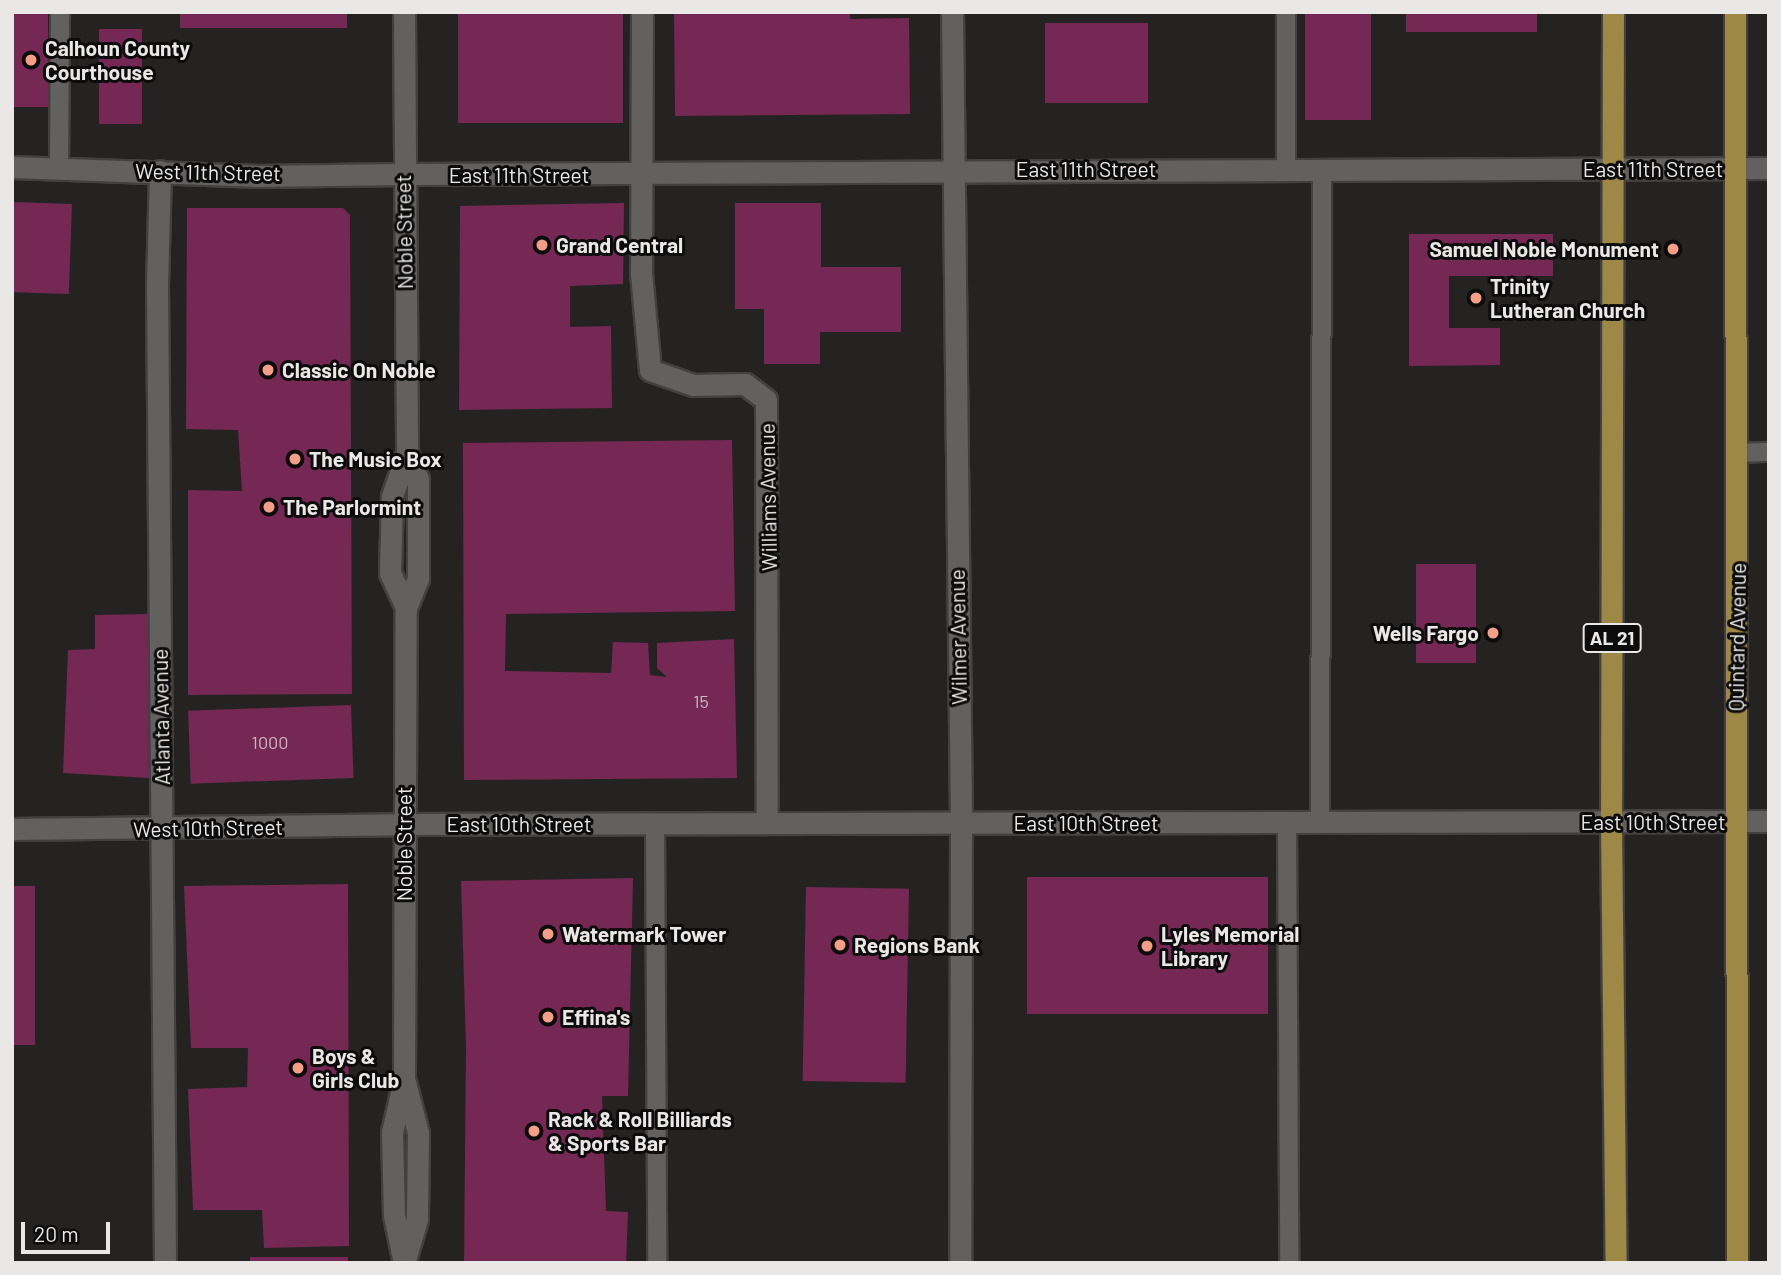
<!DOCTYPE html>
<html>
<head>
<meta charset="utf-8">
<style>
  body { margin:0 }
  #map { position:relative; width:1781px; height:1275px; overflow:hidden; background:#252321; font-family:Barlow,sans-serif }
  div>[style] { position:absolute }
  [style*='--x'] { left:calc(var(--x)*1px); top:calc(var(--y)*1px); width:calc(var(--w)*1px); rotate:calc(var(--a)*1deg) }
  .building>* { inset:0; background:#742853; transform-origin:0 0 }
  .roads { filter:drop-shadow(2px 0 #434140) drop-shadow(-2px 0 #434140) drop-shadow(0 2px #434140) drop-shadow(0 -2px #434140) }
  .service>* { height:18px; margin:-9px; padding:0 9px; transform-origin:9px; border-radius:9px; background:#63615f }
  .minor>* { height:21px; margin:-10.5px; padding:0 10.5px; transform-origin:10.5px; border-radius:10.5px; background:#63615f }
  .tertiary>* { height:21px; margin:-10.5px; padding:0 10.5px; transform-origin:10.5px; border-radius:10.5px; background:#63615f }
  .secondary>* { height:21px; margin:-10.5px; padding:0 10.5px; transform-origin:10.5px; border-radius:10.5px; background:#63615f }
  .trunk>* { height:21px; margin:-10.5px; padding:0 10.5px; transform-origin:10.5px; border-radius:10.5px; background:#9e8846 }
  .dots>* { width:19px; height:19px; translate:-50% -50%; box-sizing:border-box; border:4px solid #0d0c0c; border-radius:50% }
  span { translate:-50% -50%; white-space:nowrap; text-align:center; line-height:1.15; -webkit-text-stroke:6px #0d0c0c; paint-order:stroke }
  .number-label { font-size:18px; color:#ccb8c2 }
  .number-label span { -webkit-text-stroke-width:0 }
  .shield-label span { padding:2px 5px; background:#0d0c0c; border:2px solid; border-radius:5px; -webkit-text-stroke-width:0 }
  .shield-label { font-size:19px; color:#eae8e7; font-weight:700 }
  .poi-label { font-size:21px; color:#eae8e7; font-weight:700 }
  .left { translate:0 -50%; text-align:left }
  .right { translate:-100% -50%; text-align:right }
  .street-label { font-size:21px; color:#eae8e7 }
  .frame { position:absolute; inset:0; border:14px solid #eae8e7; pointer-events:none }
  .scale { position:absolute; left:21px; top:1222px; width:89px; height:32px; box-sizing:border-box; border:4px solid #eae8e7; border-top:0; padding-left:9px; font-size:21px; line-height:24px; white-space:nowrap; color:#eae8e7; -webkit-text-stroke:5px #0d0c0c; paint-order:stroke }
</style>
</head>
<body>
<div id="map">
  <div class="building">
    <i style="left:12px;top:12px;width:36px;height:95px"></i>
    <i style="left:180px;top:12px;width:167px;height:16px"></i>
    <i style="left:458px;top:12px;width:165px;height:111px"></i>
    <i style="clip-path:polygon(674px 12px,850px 12px,850px 19px,909px 18px,910px 114px,675px 116px)"></i>
    <i style="left:1305px;top:12px;width:66px;height:108px"></i>
    <i style="left:1406px;top:12px;width:131px;height:20px"></i>
    <i style="left:1045px;top:23px;width:103px;height:80px"></i>
    <i style="left:142px;top:29px;width:95px;height:43px;rotate:90deg"></i>
    <i style="left:12px;top:202px;width:60px;height:90px;rotate:2deg"></i>
    <i style="clip-path:polygon(624px 203px,623px 284px,570px 286px,570px 327px,611px 326px,612px 408px,459px 410px,460px 206px)"></i>
    <i style="clip-path:polygon(735px 203px,821px 203px,821px 267px,901px 267px,901px 332px,820px 332px,820px 364px,764px 364px,764px 309px,735px 309px)"></i>
    <i style="clip-path:polygon(187px 208px,343px 208px,350px 215px,352px 694px,188px 695px,188px 490px,242px 491px,238px 430px,186px 429px)"></i>
    <i style="clip-path:polygon(1409px 234px,1553px 234px,1553px 276px,1449px 276px,1449px 328px,1500px 328px,1500px 365px,1409px 366px)"></i>
    <i style="clip-path:polygon(732px 440px,735px 611px,506px 614px,505px 671px,611px 673px,613px 642px,648px 643px,650px 675px,667px 677px,657px 668px,657px 643px,734px 639px,737px 778px,464px 780px,463px 443px)"></i>
    <i style="left:1416px;top:564px;width:60px;height:99px"></i>
    <i style="clip-path:polygon(148px 614px,149px 778px,63px 773px,68px 650px,95px 649px,95px 615px)"></i>
    <i style="left:351px;top:705px;width:73px;height:163px;rotate:88deg"></i>
    <i style="left:1027px;top:877px;width:241px;height:137px"></i>
    <i style="clip-path:polygon(633px 878px,628px 1096px,602px 1096px,606px 1211px,628px 1212px,626px 1263px,464px 1263px,466px 1047px,461px 881px)"></i>
    <i style="clip-path:polygon(348px 884px,349px 1246px,264px 1248px,262px 1210px,193px 1210px,188px 1089px,247px 1087px,248px 1048px,191px 1048px,184px 886px)"></i>
    <i style="left:12px;top:886px;width:23px;height:159px"></i>
    <i style="left:806px;top:887px;width:103px;height:194px;rotate:1deg"></i>
    <i style="left:250px;top:1257px;width:98px;height:6px"></i>
  </div>
  <div class="roads">
    <div class="service">
      <i style="--x:1286;--y:12;--w:157;--a:90"></i>
      <i style="--x:59;--y:169;--w:157;--a:-89.6"></i>
      <i style="--x:1737;--y:453;--w:32;--a:-2"></i>
      <i style="--x:1287;--y:822;--w:441;--a:89.7"></i>
      <i style="--x:1320;--y:822;--w:653;--a:-89.82"></i>
      <i style="--x:655;--y:823;--w:440;--a:89.7"></i>
    </div>
    <div class="minor">
      <i style="--x:642;--y:12;--w:261;--a:90.2"></i>
      <i style="--x:641;--y:273;--w:97;--a:84.7"></i>
      <i style="--x:650;--y:370;--w:46;--a:19.2"></i>
      <i style="--x:693;--y:385;--w:52;--a:-1.1"></i>
      <i style="--x:745;--y:384;--w:26;--a:37"></i>
      <i style="--x:766;--y:400;--w:423;--a:89.9"></i>
      <i style="--x:952;--y:12;--w:811;--a:89.36"></i>
      <i style="--x:961;--y:823;--w:440;--a:90.1"></i>
      <i style="--x:12;--y:167;--w:242;--a:2.1"></i>
      <i style="--x:254;--y:176;--w:150;--a:-0.8"></i>
      <i style="--x:160;--y:171;--w:114;--a:91.5"></i>
      <i style="--x:157;--y:285;--w:978;--a:89.53"></i>
    </div>
    <div class="tertiary">
      <i style="--x:404;--y:174;--w:1365;--a:-0.25"></i>
      <i style="--x:403;--y:824;--w:1366;--a:-0.13"></i>
    </div>
    <div class="secondary">
      <i style="--x:404;--y:12;--w:441;--a:89.6"></i>
      <i style="--x:407;--y:453;--w:46;--a:109.2"></i>
      <i style="--x:392;--y:496;--w:77;--a:91.5"></i>
      <i style="--x:390;--y:573;--w:38;--a:65"></i>
      <i style="--x:12;--y:829;--w:391;--a:-0.7"></i>
      <i style="--x:405;--y:1082;--w:53;--a:75.7"></i>
      <i style="--x:418;--y:1133;--w:86;--a:90.7"></i>
      <i style="--x:417;--y:1219;--w:43;--a:106.3"></i>
      <i style="--x:404;--y:1263;--w:49;--a:-101.8"></i>
      <i style="--x:394;--y:1215;--w:83;--a:-91.4"></i>
      <i style="--x:392;--y:1132;--w:53;--a:-77"></i>
      <i style="--x:404;--y:1080;--w:472;--a:-89.8"></i>
      <i style="--x:406;--y:608;--w:31;--a:-68"></i>
      <i style="--x:418;--y:579;--w:100;--a:-90"></i>
      <i style="--x:418;--y:479;--w:28;--a:-113"></i>
    </div>
    <div class="trunk">
      <i style="--x:1613;--y:12;--w:810;--a:90.14"></i>
      <i style="--x:1611;--y:822;--w:441;--a:89.4"></i>
      <i style="--x:1735;--y:12;--w:1251;--a:89.91"></i>
    </div>
  </div>
  <div class="dots">
    <i style="left:31px;top:60px;background:#f49e87"></i>
    <i style="left:542px;top:245px;background:#f49e87"></i>
    <i style="left:1673px;top:249px;background:#f49e87"></i>
    <i style="left:1476px;top:298px;background:#f49e87"></i>
    <i style="left:268px;top:370px;background:#f49e87"></i>
    <i style="left:295px;top:459px;background:#f49e87"></i>
    <i style="left:269px;top:507px;background:#f49e87"></i>
    <i style="left:1493px;top:633px;background:#f49e87"></i>
    <i style="left:548px;top:934px;background:#f49e87"></i>
    <i style="left:840px;top:945px;background:#f49e87"></i>
    <i style="left:1147px;top:946px;background:#f49e87"></i>
    <i style="left:548px;top:1017px;background:#f49e87"></i>
    <i style="left:298px;top:1068px;background:#f49e87"></i>
    <i style="left:534px;top:1131px;background:#f49e87"></i>
  </div>
  <div class="number-label">
    <span style="left:701px;top:701px">15</span>
    <span style="left:270px;top:742px">1000</span>
  </div>
  <div class="shield-label">
    <span style="left:1612px;top:638px">AL 21</span>
  </div>
  <div class="poi-label">
    <span class="left" style="left:45px;top:60px">Calhoun County<br>Courthouse</span>
    <span class="left" style="left:556px;top:245px">Grand Central</span>
    <span class="right" style="left:1659px;top:249px">Samuel Noble Monument</span>
    <span class="left" style="left:1490px;top:298px">Trinity<br>Lutheran Church</span>
    <span class="left" style="left:282px;top:370px">Classic On Noble</span>
    <span class="left" style="left:309px;top:459px">The Music Box</span>
    <span class="left" style="left:283px;top:507px">The Parlormint</span>
    <span class="right" style="left:1479px;top:633px">Wells Fargo</span>
    <span class="left" style="left:562px;top:934px">Watermark Tower</span>
    <span class="left" style="left:1161px;top:946px">Lyles Memorial<br>Library</span>
    <span class="left" style="left:854px;top:945px">Regions Bank</span>
    <span class="left" style="left:562px;top:1017px">Effina's</span>
    <span class="left" style="left:312px;top:1068px">Boys &amp;<br>Girls Club</span>
    <span class="left" style="left:548px;top:1131px">Rack &amp; Roll Billiards<br>&amp; Sports Bar</span>
  </div>
  <div class="street-label">
    <span style="left:1086px;top:169px">East 11th Street</span>
    <span style="left:1653px;top:169px">East 11th Street</span>
    <span style="left:208px;top:172px;rotate:1deg">West 11th Street</span>
    <span style="left:519px;top:175px">East 11th Street</span>
    <span style="left:404px;top:232px;rotate:-91deg">Noble Street</span>
    <span style="left:768px;top:497px;rotate:-91deg">Williams Avenue</span>
    <span style="left:958px;top:637px;rotate:-91deg">Wilmer Avenue</span>
    <span style="left:1737px;top:637px;rotate:-89deg">Quintard Avenue</span>
    <span style="left:161px;top:717px;rotate:-91deg">Atlanta Avenue</span>
    <span style="left:1653px;top:822px">East 10th Street</span>
    <span style="left:1086px;top:823px">East 10th Street</span>
    <span style="left:519px;top:824px">East 10th Street</span>
    <span style="left:208px;top:828px;rotate:-1deg">West 10th Street</span>
    <span style="left:404px;top:844px;rotate:-90deg">Noble Street</span>
  </div>
  <div class="frame"></div>
  <div class="scale">20 m</div>
</div>
</body>
</html>
